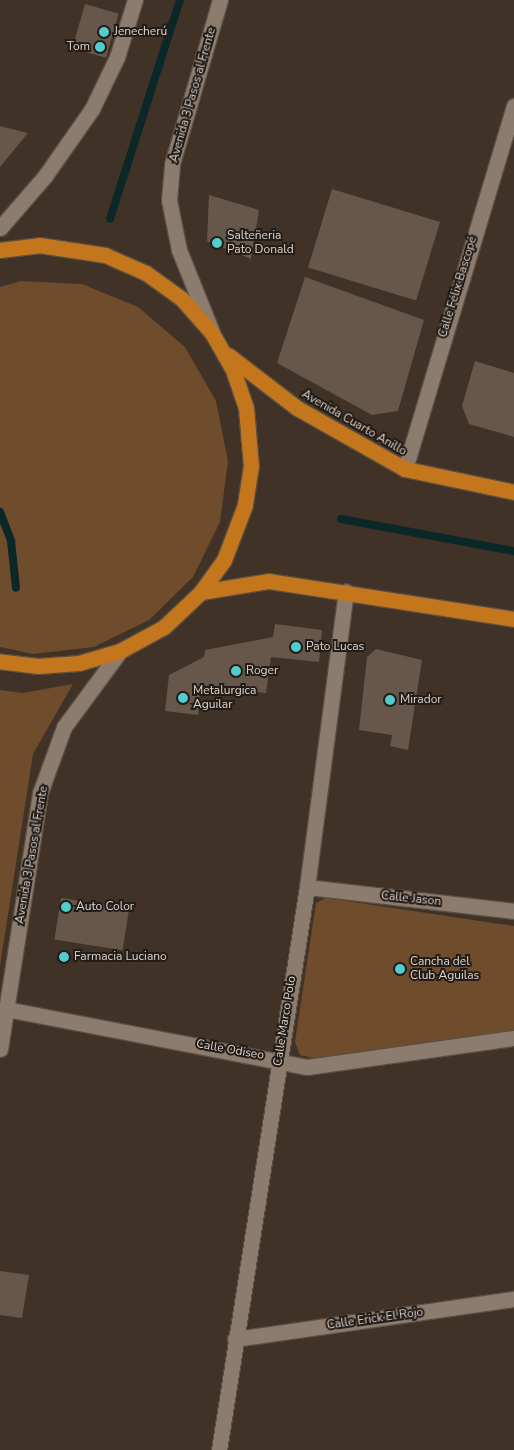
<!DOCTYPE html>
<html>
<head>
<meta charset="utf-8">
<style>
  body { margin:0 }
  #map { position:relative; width:514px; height:1450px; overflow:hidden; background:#403226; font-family:"Nunito Sans",sans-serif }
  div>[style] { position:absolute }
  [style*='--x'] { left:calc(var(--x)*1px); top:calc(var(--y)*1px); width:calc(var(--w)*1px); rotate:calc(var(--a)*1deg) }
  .green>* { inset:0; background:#6e4c2c }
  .stream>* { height:8px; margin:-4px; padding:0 4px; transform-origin:4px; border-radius:4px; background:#0c2728 }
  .building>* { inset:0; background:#66574a; transform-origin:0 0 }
  .roads { filter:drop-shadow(1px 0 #5a4e43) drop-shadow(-1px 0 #5a4e43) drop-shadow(0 1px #5a4e43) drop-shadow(0 -1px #5a4e43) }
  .street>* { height:15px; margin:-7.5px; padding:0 7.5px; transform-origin:7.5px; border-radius:7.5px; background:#8b7c6e }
  .secondary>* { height:15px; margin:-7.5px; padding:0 7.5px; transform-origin:7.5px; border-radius:7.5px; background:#8b7c6e }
  .highway>* { height:15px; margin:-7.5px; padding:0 7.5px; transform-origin:7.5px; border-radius:7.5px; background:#c3761c }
  .dots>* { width:14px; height:14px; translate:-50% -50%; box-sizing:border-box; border:2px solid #221b16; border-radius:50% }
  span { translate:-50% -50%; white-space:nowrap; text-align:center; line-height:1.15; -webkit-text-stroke:4px #221b16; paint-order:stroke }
  .poi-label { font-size:12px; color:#ded5cd }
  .left { translate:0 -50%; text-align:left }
  .right { translate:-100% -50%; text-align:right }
  .street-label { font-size:12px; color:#ded5cd }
</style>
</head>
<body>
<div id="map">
  <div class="green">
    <i style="clip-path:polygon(21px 281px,82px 284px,138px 307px,185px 347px,216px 401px,228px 461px,220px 522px,193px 577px,149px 620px,94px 647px,33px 654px,0 647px,0 287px)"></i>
    <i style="clip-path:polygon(73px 684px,33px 754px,0 966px,0 690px,23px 693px)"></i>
    <i style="clip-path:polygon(326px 898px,514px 926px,514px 1033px,313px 1058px,300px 1055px,295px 1042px,316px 903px)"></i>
  </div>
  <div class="stream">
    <i style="--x:110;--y:219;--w:230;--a:-72.3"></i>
    <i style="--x:0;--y:512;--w:31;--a:69"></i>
    <i style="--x:11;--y:541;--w:47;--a:83.9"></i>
    <i style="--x:341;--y:519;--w:176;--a:10.5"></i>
  </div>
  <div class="building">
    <i style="left:85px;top:4px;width:35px;height:46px;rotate:16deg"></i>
    <i style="clip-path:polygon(0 126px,28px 133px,0 167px)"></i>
    <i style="left:332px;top:189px;width:113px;height:82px;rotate:17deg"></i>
    <i style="clip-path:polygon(209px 195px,259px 210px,251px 259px,207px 241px)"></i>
    <i style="clip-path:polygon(305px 277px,424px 320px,398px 411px,372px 415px,277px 363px)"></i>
    <i style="clip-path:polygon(475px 361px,514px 373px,514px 437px,469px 424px,462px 406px)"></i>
    <i style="clip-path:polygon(275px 624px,322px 630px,319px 662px,271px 657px,266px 693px,201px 685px,198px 715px,165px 711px,169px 675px,204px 657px,205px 650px,273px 637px)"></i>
    <i style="clip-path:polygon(376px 649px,422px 660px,408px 750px,390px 746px,392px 735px,359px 730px,367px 657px)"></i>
    <i style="left:61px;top:898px;width:69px;height:42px;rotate:9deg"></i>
    <i style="clip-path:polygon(0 1271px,29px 1275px,22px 1318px,0 1315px)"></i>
  </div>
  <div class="roads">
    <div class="street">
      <i style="--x:405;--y:469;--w:379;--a:-73.3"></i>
      <i style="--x:307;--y:887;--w:208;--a:6.6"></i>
      <i style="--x:6;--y:1009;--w:307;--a:10.9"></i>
      <i style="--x:307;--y:1067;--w:209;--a:-8"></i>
      <i style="--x:235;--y:1339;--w:282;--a:-8.2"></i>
      <i style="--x:219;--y:1450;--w:570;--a:-81.12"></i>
      <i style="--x:307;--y:887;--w:298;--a:-82.5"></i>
    </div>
    <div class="secondary">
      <i style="--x:0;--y:228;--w:69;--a:-49.1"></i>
      <i style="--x:45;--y:176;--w:82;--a:-55"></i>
      <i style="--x:92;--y:109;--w:58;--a:-64.3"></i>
      <i style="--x:117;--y:57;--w:60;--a:-72.5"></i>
      <i style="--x:212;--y:332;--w:88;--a:-111.9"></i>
      <i style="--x:179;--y:250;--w:51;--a:-101.3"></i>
      <i style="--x:169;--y:200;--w:36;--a:-85"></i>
      <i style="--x:172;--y:164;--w:171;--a:-73.7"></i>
      <i style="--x:0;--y:1049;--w:259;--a:-81.1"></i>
      <i style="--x:40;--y:793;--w:70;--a:-70"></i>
      <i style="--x:64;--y:727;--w:94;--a:-53.6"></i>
    </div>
    <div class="highway">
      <i style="--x:0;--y:250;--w:39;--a:-7"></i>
      <i style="--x:39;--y:245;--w:67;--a:8.6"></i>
      <i style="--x:105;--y:255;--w:45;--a:23.7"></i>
      <i style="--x:146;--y:273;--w:44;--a:35.8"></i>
      <i style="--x:182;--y:299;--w:45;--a:48.6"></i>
      <i style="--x:212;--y:333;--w:43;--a:60.4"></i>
      <i style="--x:233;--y:370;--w:40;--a:71.1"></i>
      <i style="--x:246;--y:408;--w:58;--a:85.1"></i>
      <i style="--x:251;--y:466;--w:39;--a:99"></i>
      <i style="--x:245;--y:505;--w:59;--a:110.9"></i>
      <i style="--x:224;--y:560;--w:39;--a:126"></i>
      <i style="--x:201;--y:592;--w:51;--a:136.6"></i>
      <i style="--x:164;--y:627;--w:50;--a:151.4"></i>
      <i style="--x:120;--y:651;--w:43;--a:163.7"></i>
      <i style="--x:79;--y:663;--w:41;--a:175.8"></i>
      <i style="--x:38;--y:666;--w:38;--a:-173"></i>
      <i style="--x:228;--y:355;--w:87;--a:37.5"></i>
      <i style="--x:297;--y:408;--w:124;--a:29.5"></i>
      <i style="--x:405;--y:469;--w:111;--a:11.9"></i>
      <i style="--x:201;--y:592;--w:69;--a:-9.2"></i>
      <i style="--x:269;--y:581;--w:248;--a:8.8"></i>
    </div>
  </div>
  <div class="dots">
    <i style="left:104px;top:32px;background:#52cdce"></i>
    <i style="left:100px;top:47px;background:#52cdce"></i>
    <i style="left:217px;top:243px;background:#52cdce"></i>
    <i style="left:296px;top:647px;background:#52cdce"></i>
    <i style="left:236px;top:671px;background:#52cdce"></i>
    <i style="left:183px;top:698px;background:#52cdce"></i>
    <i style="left:390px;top:700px;background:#52cdce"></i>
    <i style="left:66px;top:907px;background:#52cdce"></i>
    <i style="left:64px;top:957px;background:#52cdce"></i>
    <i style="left:400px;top:969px;background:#52cdce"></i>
  </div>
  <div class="poi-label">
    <span class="left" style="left:114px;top:32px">Jenecherú</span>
    <span class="right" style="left:90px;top:47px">Tom</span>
    <span class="left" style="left:227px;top:243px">Salteñeria<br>Pato Donald</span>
    <span class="left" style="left:306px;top:647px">Pato Lucas</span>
    <span class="left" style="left:246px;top:671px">Roger</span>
    <span class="left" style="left:193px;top:698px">Metalurgica<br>Aguilar</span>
    <span class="left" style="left:400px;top:700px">Mirador</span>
    <span class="left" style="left:76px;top:907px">Auto Color</span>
    <span class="left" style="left:74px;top:957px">Farmacia Luciano</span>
    <span class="left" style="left:410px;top:969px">Cancha del<br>Club Aguilas</span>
  </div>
  <div class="street-label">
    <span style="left:193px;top:95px;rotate:-74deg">Avenida 3 Pasos al Frente</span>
    <span style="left:458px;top:287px;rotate:-73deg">Calle Félix Bascopé</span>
    <span style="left:354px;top:423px;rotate:30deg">Avenida Cuarto Anillo</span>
    <span style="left:32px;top:855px;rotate:-80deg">Avenida 3 Pasos al Frente</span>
    <span style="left:411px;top:899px;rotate:6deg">Calle Jason</span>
    <span style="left:285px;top:1021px;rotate:-81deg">Calle Marco Polo</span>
    <span style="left:230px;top:1050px;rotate:10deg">Calle Odiseo</span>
    <span style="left:375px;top:1319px;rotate:-8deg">Calle Erick El Rojo</span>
  </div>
</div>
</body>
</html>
